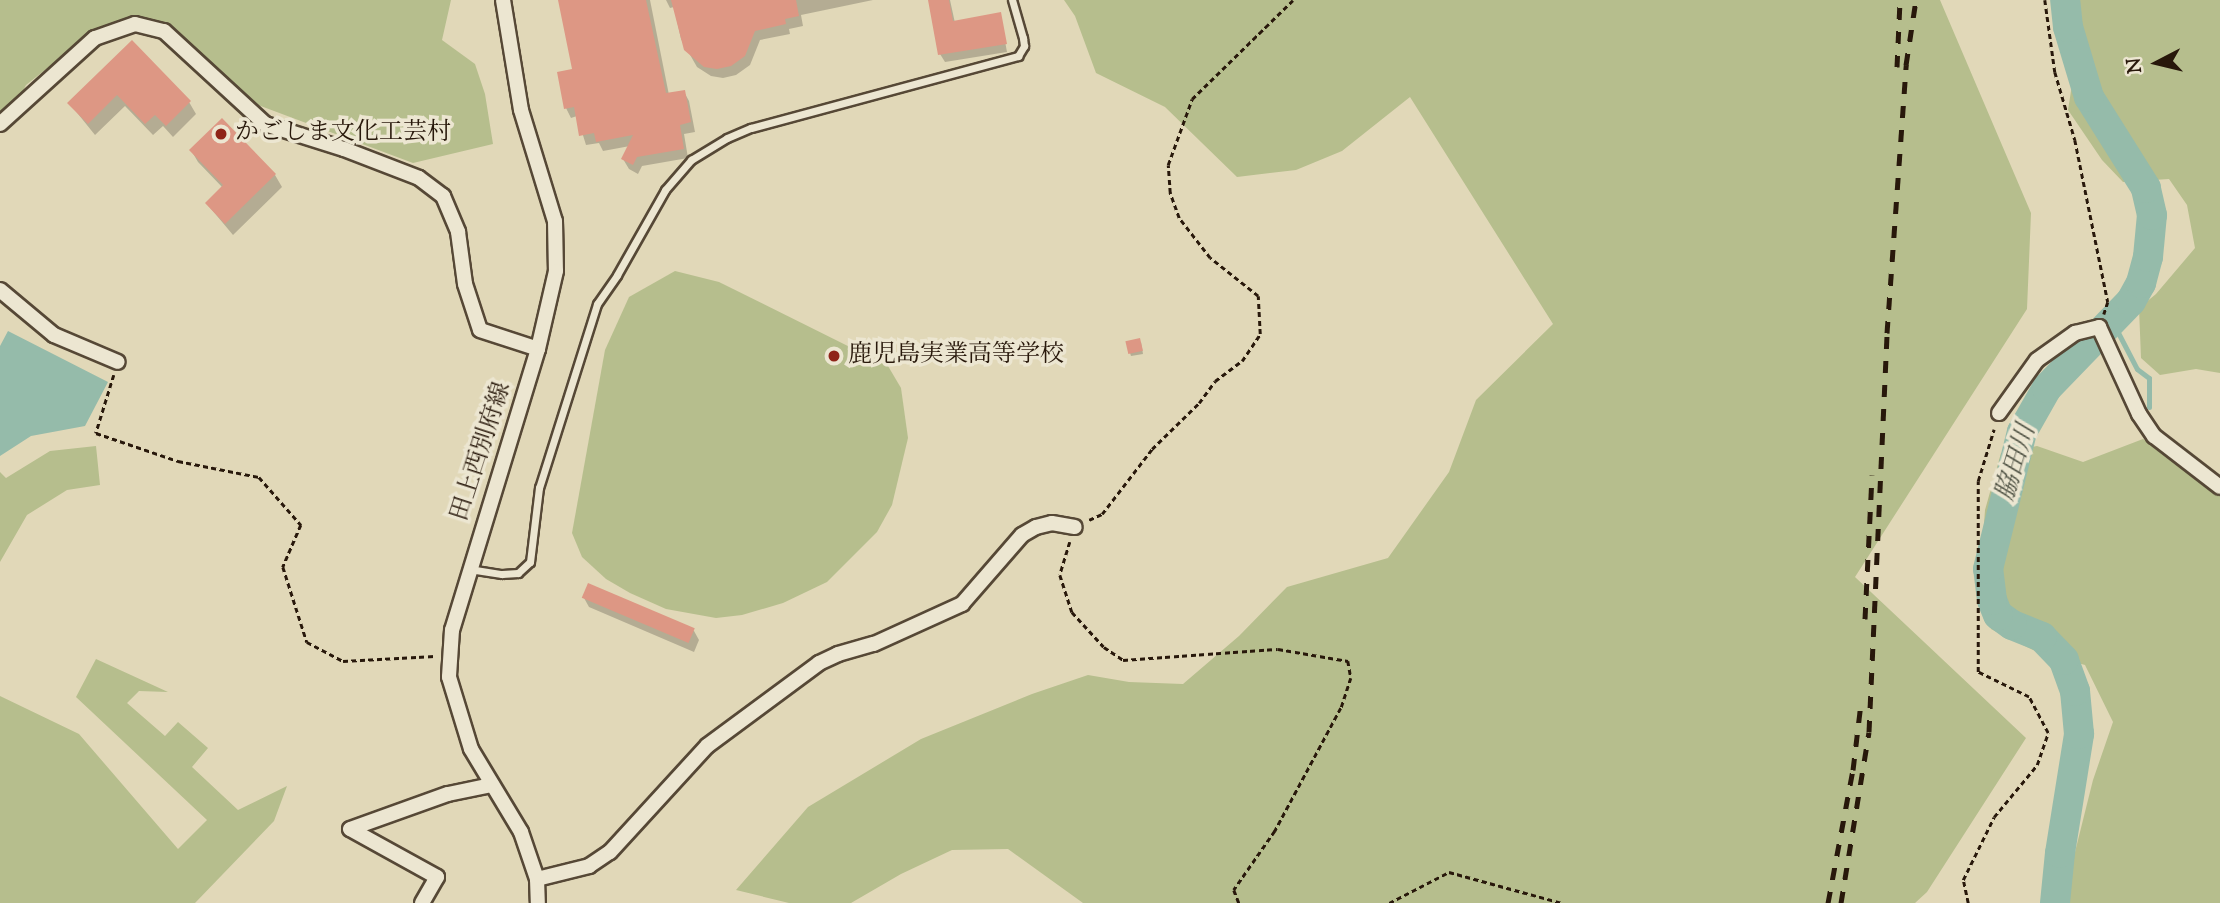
<!DOCTYPE html>
<html>
<head>
<meta charset="utf-8">
<style>
  body { margin:0 }
  #map { position:relative; width:2220px; height:903px; overflow:hidden; background:#e1d8b8; font-family:"Sorts Mill Goudy","Noto Serif JP",serif }
  div>[style] { position:absolute }
  [style*='--x'] { left:calc(var(--x)*1px); top:calc(var(--y)*1px); width:calc(var(--w)*1px); rotate:calc(var(--a)*1deg) }
  .green>* { inset:0; background:#b6be8d }
  .water>* { inset:0; background:#95bbaa }
  .shadow>* { inset:0; background:#0003 }
  .stream>* { height:5px; margin:-2.5px; padding:0 2.5px; transform-origin:2.5px; border-radius:2.5px; background:#95bbaa }
  .river>* { height:30px; margin:-15px; padding:0 15px; transform-origin:15px; border-radius:15px; background:#95bbaa }
  .building>* { inset:0; background:#dd9784; transform-origin:0 0 }
  .path>* { height:2.5px; margin-top:-1.25px; transform-origin:0; background:repeating-linear-gradient(90deg,#28180b 0 5px,transparent 0 8.5px) }
  .roads { filter:drop-shadow(2px 0 #564836) drop-shadow(-2px 0 #564836) drop-shadow(0 2px #564836) drop-shadow(0 -2px #564836) }
  .service>* { height:7px; margin:-3.5px; padding:0 3.5px; transform-origin:3.5px; border-radius:3.5px; background:#ece6d1 }
  .minor>* { height:14px; margin:-7px; padding:0 7px; transform-origin:7px; border-radius:7px; background:#ece6d1 }
  .rail>* { height:5px; margin-top:-2.5px; transform-origin:0; background:repeating-linear-gradient(90deg,#28180b 0 12px,transparent 0 24px) }
  .dots>* { width:19px; height:19px; translate:-50% -50%; box-sizing:border-box; border:4px solid #ece6d1; border-radius:50% }
  span { translate:-50% -50%; white-space:nowrap; text-align:center; line-height:1.15; -webkit-text-stroke:7px #ece6d1; paint-order:stroke }
  .poi-label { font-size:24px; color:#28180b }
  .left { translate:0 -50%; text-align:left }
  .street-label { font-size:24px; color:#28180b }
  .water-label { font-size:26px; color:#4e5143; font-style:italic }
  .north { position:absolute; left:2122px; top:28px; width:70px; height:70px; -webkit-text-stroke:5px #ece6d1; paint-order:stroke; rotate:263deg; font-size:19px; font-weight:700; line-height:28px; text-align:center; color:#28180b }
  .north::after { content:''; display:block; margin:auto; width:24px; height:32px; background:#28180b; clip-path:polygon(50% 0,100% 100%,50% 72%,0 100%) }
</style>
</head>
<body>
<div id="map">
  <div class="green">
    <i style="clip-path:polygon(0 0,451px 0,442px 40px,475px 64px,485px 94px,493px 144px,413px 163px,250px 102px,178px 31px,134px 19px,84px 39px,26px 85px,9px 118px,0 123px)"></i>
    <i style="clip-path:polygon(1064px 0,1940px 0,2031px 213px,2027px 309px,1855px 577px,2026px 738px,1927px 892px,1915px 903px,1083px 903px,1008px 849px,952px 850px,901px 874px,851px 903px,789px 903px,736px 890px,808px 807px,921px 739px,1032px 694px,1088px 675px,1129px 682px,1183px 684px,1239px 636px,1287px 587px,1388px 558px,1449px 472px,1476px 400px,1553px 324px,1410px 97px,1342px 151px,1296px 170px,1237px 177px,1165px 107px,1096px 73px,1075px 16px)"></i>
    <i style="clip-path:polygon(2073px 0,2220px 0,2220px 373px,2196px 369px,2160px 375px,2141px 358px,2139px 308px,2156px 294px,2195px 248px,2187px 205px,2169px 179px,2123px 182px,2102px 160px,2068px 110px,2078px 47px)"></i>
    <i style="clip-path:polygon(675px 271px,719px 282px,888px 366px,901px 388px,908px 438px,892px 505px,877px 532px,827px 582px,783px 603px,742px 615px,716px 618px,666px 609px,630px 593px,606px 579px,582px 557px,572px 533px,605px 350px,629px 297px)"></i>
    <i style="clip-path:polygon(2143px 439px,2220px 491px,2220px 903px,2068px 903px,2066px 888px,2093px 780px,2113px 722px,2085px 665px,2033px 650px,1991px 629px,1979px 593px,1985px 510px,2001px 453px,2037px 446px,2083px 462px)"></i>
    <i style="clip-path:polygon(96px 446px,100px 485px,67px 490px,27px 515px,0 562px,0 472px,6px 478px,50px 451px)"></i>
    <i style="clip-path:polygon(96px 659px,168px 692px,139px 691px,127px 703px,165px 736px,178px 722px,208px 748px,192px 767px,238px 810px,287px 786px,274px 821px,195px 903px,0 903px,0 696px,79px 734px,178px 849px,207px 820px,76px 697px)"></i>
  </div>
  <div class="water">
    <i style="clip-path:polygon(8px 331px,108px 382px,85px 426px,31px 436px,0 456px,0 346px)"></i>
  </div>
  <div class="shadow">
    <i style="clip-path:polygon(560px 0,650px 0,669px 95px,684px 92px,689px 101px,695px 132px,684px 134px,688px 158px,642px 166px,638px 174px,629px 169px,623px 159px,630px 146px,603px 151px,599px 143px,586px 145px,577px 116px,571px 118px,566px 108px,574px 70px)"></i>
    <i style="clip-path:polygon(666px 0,873px 0,801px 15px,803px 26px,789px 29px,790px 34px,760px 40px,750px 65px,736px 75px,723px 78px,711px 76px,697px 67px,681px 39px,674px 7px,670px 8px)"></i>
    <i style="clip-path:polygon(929px 0,950px 0,955px 23px,1000px 14px,1007px 52px,945px 62px,940px 54px)"></i>
    <i style="clip-path:polygon(132px 43px,189px 102px,196px 114px,173px 137px,163px 126px,153px 135px,125px 106px,95px 135px,70px 104px)"></i>
    <i style="clip-path:polygon(222px 121px,275px 175px,282px 187px,233px 235px,207px 204px,223px 188px,198px 162px,191px 150px)"></i>
    <i style="clip-path:polygon(1141px 342px,1143px 354px,1131px 356px,1127px 343px)"></i>
    <i style="clip-path:polygon(584px 598px,694px 631px,699px 640px,694px 652px,589px 607px)"></i>
  </div>
  <div class="stream">
    <i style="--x:2112;--y:321;--w:54;--a:62.5"></i>
    <i style="--x:2137;--y:369;--w:15;--a:37"></i>
    <i style="--x:2149;--y:378;--w:29;--a:90"></i>
  </div>
  <div class="river">
    <i style="--x:2055;--y:903;--w:50;--a:-84.3"></i>
    <i style="--x:2060;--y:853;--w:121;--a:-80.9"></i>
    <i style="--x:2079;--y:734;--w:43;--a:-95.3"></i>
    <i style="--x:2075;--y:691;--w:33;--a:-110"></i>
    <i style="--x:2064;--y:660;--w:32;--a:-134"></i>
    <i style="--x:2042;--y:637;--w:32;--a:-158"></i>
    <i style="--x:2012;--y:625;--w:17;--a:-144"></i>
    <i style="--x:1998;--y:615;--w:16;--a:-112"></i>
    <i style="--x:1992;--y:600;--w:31;--a:-97"></i>
    <i style="--x:1988;--y:569;--w:141;--a:-76.1"></i>
    <i style="--x:2022;--y:432;--w:51;--a:-60.4"></i>
    <i style="--x:2047;--y:388;--w:121;--a:-46"></i>
    <i style="--x:2131;--y:301;--w:21;--a:-61"></i>
    <i style="--x:2141;--y:283;--w:27;--a:-75"></i>
    <i style="--x:2148;--y:257;--w:42;--a:-84.6"></i>
    <i style="--x:2152;--y:215;--w:28;--a:-103"></i>
    <i style="--x:2146;--y:188;--w:107;--a:-122.1"></i>
    <i style="--x:2089;--y:97;--w:73;--a:-106.7"></i>
    <i style="--x:2068;--y:27;--w:27;--a:-96"></i>
  </div>
  <div class="building">
    <i style="clip-path:polygon(558px 0,646px 0,666px 93px,685px 90px,691px 122px,680px 125px,684px 149px,637px 157px,633px 165px,621px 159px,633px 135px,596px 142px,594px 133px,579px 136px,574px 107px,564px 109px,557px 72px,572px 69px)"></i>
    <i style="clip-path:polygon(671px 0,796px 0,799px 16px,785px 19px,786px 24px,755px 31px,745px 56px,731px 66px,717px 69px,704px 67px,684px 50px)"></i>
    <i style="clip-path:polygon(928px 0,949px 0,953px 21px,1001px 12px,1007px 44px,938px 55px)"></i>
    <i style="clip-path:polygon(132px 40px,191px 101px,166px 126px,155px 115px,145px 124px,117px 95px,88px 124px,67px 103px)"></i>
    <i style="clip-path:polygon(222px 118px,276px 174px,225px 224px,205px 203px,223px 185px,189px 150px)"></i>
    <i style="left:1140px;top:338px;width:13px;height:15px;rotate:77deg"></i>
    <i style="left:588px;top:583px;width:116px;height:16px;rotate:23deg"></i>
  </div>
  <div class="path">
    <i style="--x:2045;--y:0;--w:73;--a:82.1"></i>
    <i style="--x:2055;--y:72;--w:71;--a:73.6"></i>
    <i style="--x:2075;--y:140;--w:165;--a:78.5"></i>
    <i style="--x:2108;--y:302;--w:13;--a:108"></i>
    <i style="--x:114;--y:375;--w:61;--a:107.2"></i>
    <i style="--x:96;--y:433;--w:87;--a:18.9"></i>
    <i style="--x:178;--y:461;--w:83;--a:11.2"></i>
    <i style="--x:259;--y:477;--w:64;--a:48.8"></i>
    <i style="--x:301;--y:525;--w:46;--a:113.2"></i>
    <i style="--x:283;--y:567;--w:79;--a:72.3"></i>
    <i style="--x:307;--y:642;--w:41;--a:27.8"></i>
    <i style="--x:343;--y:661;--w:92;--a:-3.1"></i>
    <i style="--x:1089;--y:520;--w:14;--a:-25"></i>
    <i style="--x:1102;--y:514;--w:82;--a:-52.4"></i>
    <i style="--x:1152;--y:449;--w:66;--a:-44.4"></i>
    <i style="--x:1199;--y:403;--w:27;--a:-54"></i>
    <i style="--x:1215;--y:381;--w:34;--a:-37"></i>
    <i style="--x:1242;--y:361;--w:32;--a:-56"></i>
    <i style="--x:1260;--y:334;--w:38;--a:-93"></i>
    <i style="--x:1258;--y:296;--w:61;--a:-141.6"></i>
    <i style="--x:1210;--y:258;--w:51;--a:-127.8"></i>
    <i style="--x:1179;--y:218;--w:27;--a:-110"></i>
    <i style="--x:1170;--y:193;--w:28;--a:-94"></i>
    <i style="--x:1168;--y:165;--w:70;--a:-70"></i>
    <i style="--x:1192;--y:99;--w:141;--a:-44.4"></i>
    <i style="--x:1070;--y:542;--w:34;--a:107"></i>
    <i style="--x:1060;--y:575;--w:39;--a:72"></i>
    <i style="--x:1072;--y:612;--w:47;--a:47.6"></i>
    <i style="--x:1104;--y:647;--w:23;--a:34"></i>
    <i style="--x:1123;--y:660;--w:155;--a:-4.1"></i>
    <i style="--x:1278;--y:649;--w:71;--a:9.7"></i>
    <i style="--x:1348;--y:661;--w:17;--a:80"></i>
    <i style="--x:1351;--y:678;--w:32;--a:108"></i>
    <i style="--x:1341;--y:708;--w:140;--a:118.2"></i>
    <i style="--x:1275;--y:831;--w:72;--a:124.8"></i>
    <i style="--x:1234;--y:890;--w:14;--a:69"></i>
    <i style="--x:1389;--y:903;--w:68;--a:-27.3"></i>
    <i style="--x:1449;--y:872;--w:117;--a:15.3"></i>
    <i style="--x:1968;--y:903;--w:24;--a:-102"></i>
    <i style="--x:1963;--y:880;--w:70;--a:-63.8"></i>
    <i style="--x:1994;--y:817;--w:67;--a:-50.4"></i>
    <i style="--x:2037;--y:765;--w:34;--a:-71"></i>
    <i style="--x:2048;--y:733;--w:41;--a:-117.8"></i>
    <i style="--x:2029;--y:697;--w:57;--a:-153.9"></i>
    <i style="--x:1978;--y:672;--w:191;--a:-90"></i>
    <i style="--x:1978;--y:481;--w:54;--a:-72.9"></i>
  </div>
  <div class="roads">
    <div class="service">
      <i style="--x:469;--y:569;--w:33;--a:9"></i>
      <i style="--x:502;--y:574;--w:16;--a:-4"></i>
      <i style="--x:518;--y:573;--w:16;--a:-43"></i>
      <i style="--x:530;--y:562;--w:75;--a:-83.1"></i>
      <i style="--x:539;--y:488;--w:193;--a:-72.5"></i>
      <i style="--x:597;--y:304;--w:35;--a:-55"></i>
      <i style="--x:617;--y:275;--w:98;--a:-60.5"></i>
      <i style="--x:665;--y:190;--w:40;--a:-49"></i>
      <i style="--x:691;--y:160;--w:42;--a:-31.4"></i>
      <i style="--x:727;--y:138;--w:26;--a:-23"></i>
      <i style="--x:751;--y:128;--w:277;--a:-15.1"></i>
      <i style="--x:1018;--y:56;--w:12;--a:-59"></i>
      <i style="--x:1024;--y:46;--w:8;--a:-97"></i>
      <i style="--x:1023;--y:38;--w:40;--a:-106"></i>
    </div>
    <div class="minor">
      <i style="--x:503;--y:0;--w:111;--a:80.7"></i>
      <i style="--x:521;--y:110;--w:116;--a:73"></i>
      <i style="--x:555;--y:221;--w:50;--a:88.9"></i>
      <i style="--x:556;--y:271;--w:80;--a:103"></i>
      <i style="--x:538;--y:349;--w:294;--a:107"></i>
      <i style="--x:452;--y:630;--w:47;--a:93.7"></i>
      <i style="--x:449;--y:677;--w:75;--a:73"></i>
      <i style="--x:471;--y:749;--w:97;--a:58.9"></i>
      <i style="--x:521;--y:832;--w:50;--a:71.2"></i>
      <i style="--x:537;--y:879;--w:24;--a:88"></i>
      <i style="--x:0;--y:124;--w:128;--a:-42.2"></i>
      <i style="--x:95;--y:38;--w:42;--a:-19.3"></i>
      <i style="--x:135;--y:24;--w:30;--a:14"></i>
      <i style="--x:164;--y:31;--w:137;--a:42.6"></i>
      <i style="--x:265;--y:124;--w:83;--a:17.6"></i>
      <i style="--x:344;--y:149;--w:80;--a:21.1"></i>
      <i style="--x:419;--y:178;--w:30;--a:37"></i>
      <i style="--x:443;--y:196;--w:39;--a:67"></i>
      <i style="--x:458;--y:232;--w:52;--a:82.3"></i>
      <i style="--x:465;--y:284;--w:48;--a:71.9"></i>
      <i style="--x:480;--y:330;--w:61;--a:18.1"></i>
      <i style="--x:0;--y:290;--w:70;--a:39.8"></i>
      <i style="--x:54;--y:335;--w:69;--a:22.9"></i>
      <i style="--x:1999;--y:413;--w:65;--a:-54.4"></i>
      <i style="--x:2037;--y:360;--w:47;--a:-35.4"></i>
      <i style="--x:2075;--y:333;--w:25;--a:-14"></i>
      <i style="--x:2099;--y:327;--w:96;--a:65.3"></i>
      <i style="--x:2139;--y:414;--w:27;--a:56"></i>
      <i style="--x:2154;--y:436;--w:83;--a:37.7"></i>
      <i style="--x:537;--y:879;--w:54;--a:-14"></i>
      <i style="--x:589;--y:866;--w:25;--a:-34"></i>
      <i style="--x:610;--y:852;--w:144;--a:-47.5"></i>
      <i style="--x:707;--y:746;--w:139;--a:-36.5"></i>
      <i style="--x:819;--y:663;--w:21;--a:-25"></i>
      <i style="--x:838;--y:654;--w:37;--a:-16"></i>
      <i style="--x:874;--y:644;--w:97;--a:-24.4"></i>
      <i style="--x:962;--y:604;--w:91;--a:-49"></i>
      <i style="--x:1022;--y:535;--w:16;--a:-30"></i>
      <i style="--x:1036;--y:527;--w:16;--a:-14"></i>
      <i style="--x:1052;--y:523;--w:23;--a:10"></i>
      <i style="--x:422;--y:903;--w:30;--a:-60"></i>
      <i style="--x:437;--y:877;--w:99;--a:-151.1"></i>
      <i style="--x:350;--y:829;--w:104;--a:-19.7"></i>
      <i style="--x:448;--y:794;--w:45;--a:-11.6"></i>
    </div>
  </div>
  <div class="rail">
    <i style="--x:1897;--y:67;--w:67;--a:-87.4"></i>
    <i style="--x:1865;--y:619;--w:144;--a:-87.2"></i>
    <i style="--x:1828;--y:903;--w:135;--a:-79.4"></i>
    <i style="--x:1853;--y:770;--w:67;--a:-83.2"></i>
    <i style="--x:1841;--y:903;--w:173;--a:-80.7"></i>
    <i style="--x:1869;--y:732;--w:399;--a:-87.4"></i>
    <i style="--x:1887;--y:333;--w:269;--a:-85.9"></i>
    <i style="--x:1906;--y:65;--w:66;--a:-81.3"></i>
  </div>
  <div class="dots">
    <i style="left:221px;top:134px;background:#8f2418"></i>
    <i style="left:834px;top:356px;background:#8f2418"></i>
  </div>
  <div class="poi-label">
    <span class="left" style="left:235px;top:134px">かごしま文化工芸村</span>
    <span class="left" style="left:848px;top:356px">鹿児島実業高等学校</span>
  </div>
  <div class="street-label">
    <span style="left:482px;top:452px;rotate:-72deg">田上西別府線</span>
  </div>
  <div class="water-label">
    <span style="left:2017px;top:463px;rotate:-73deg">脇田川</span>
  </div>
  <div class="north">N</div>
</div>
</body>
</html>
